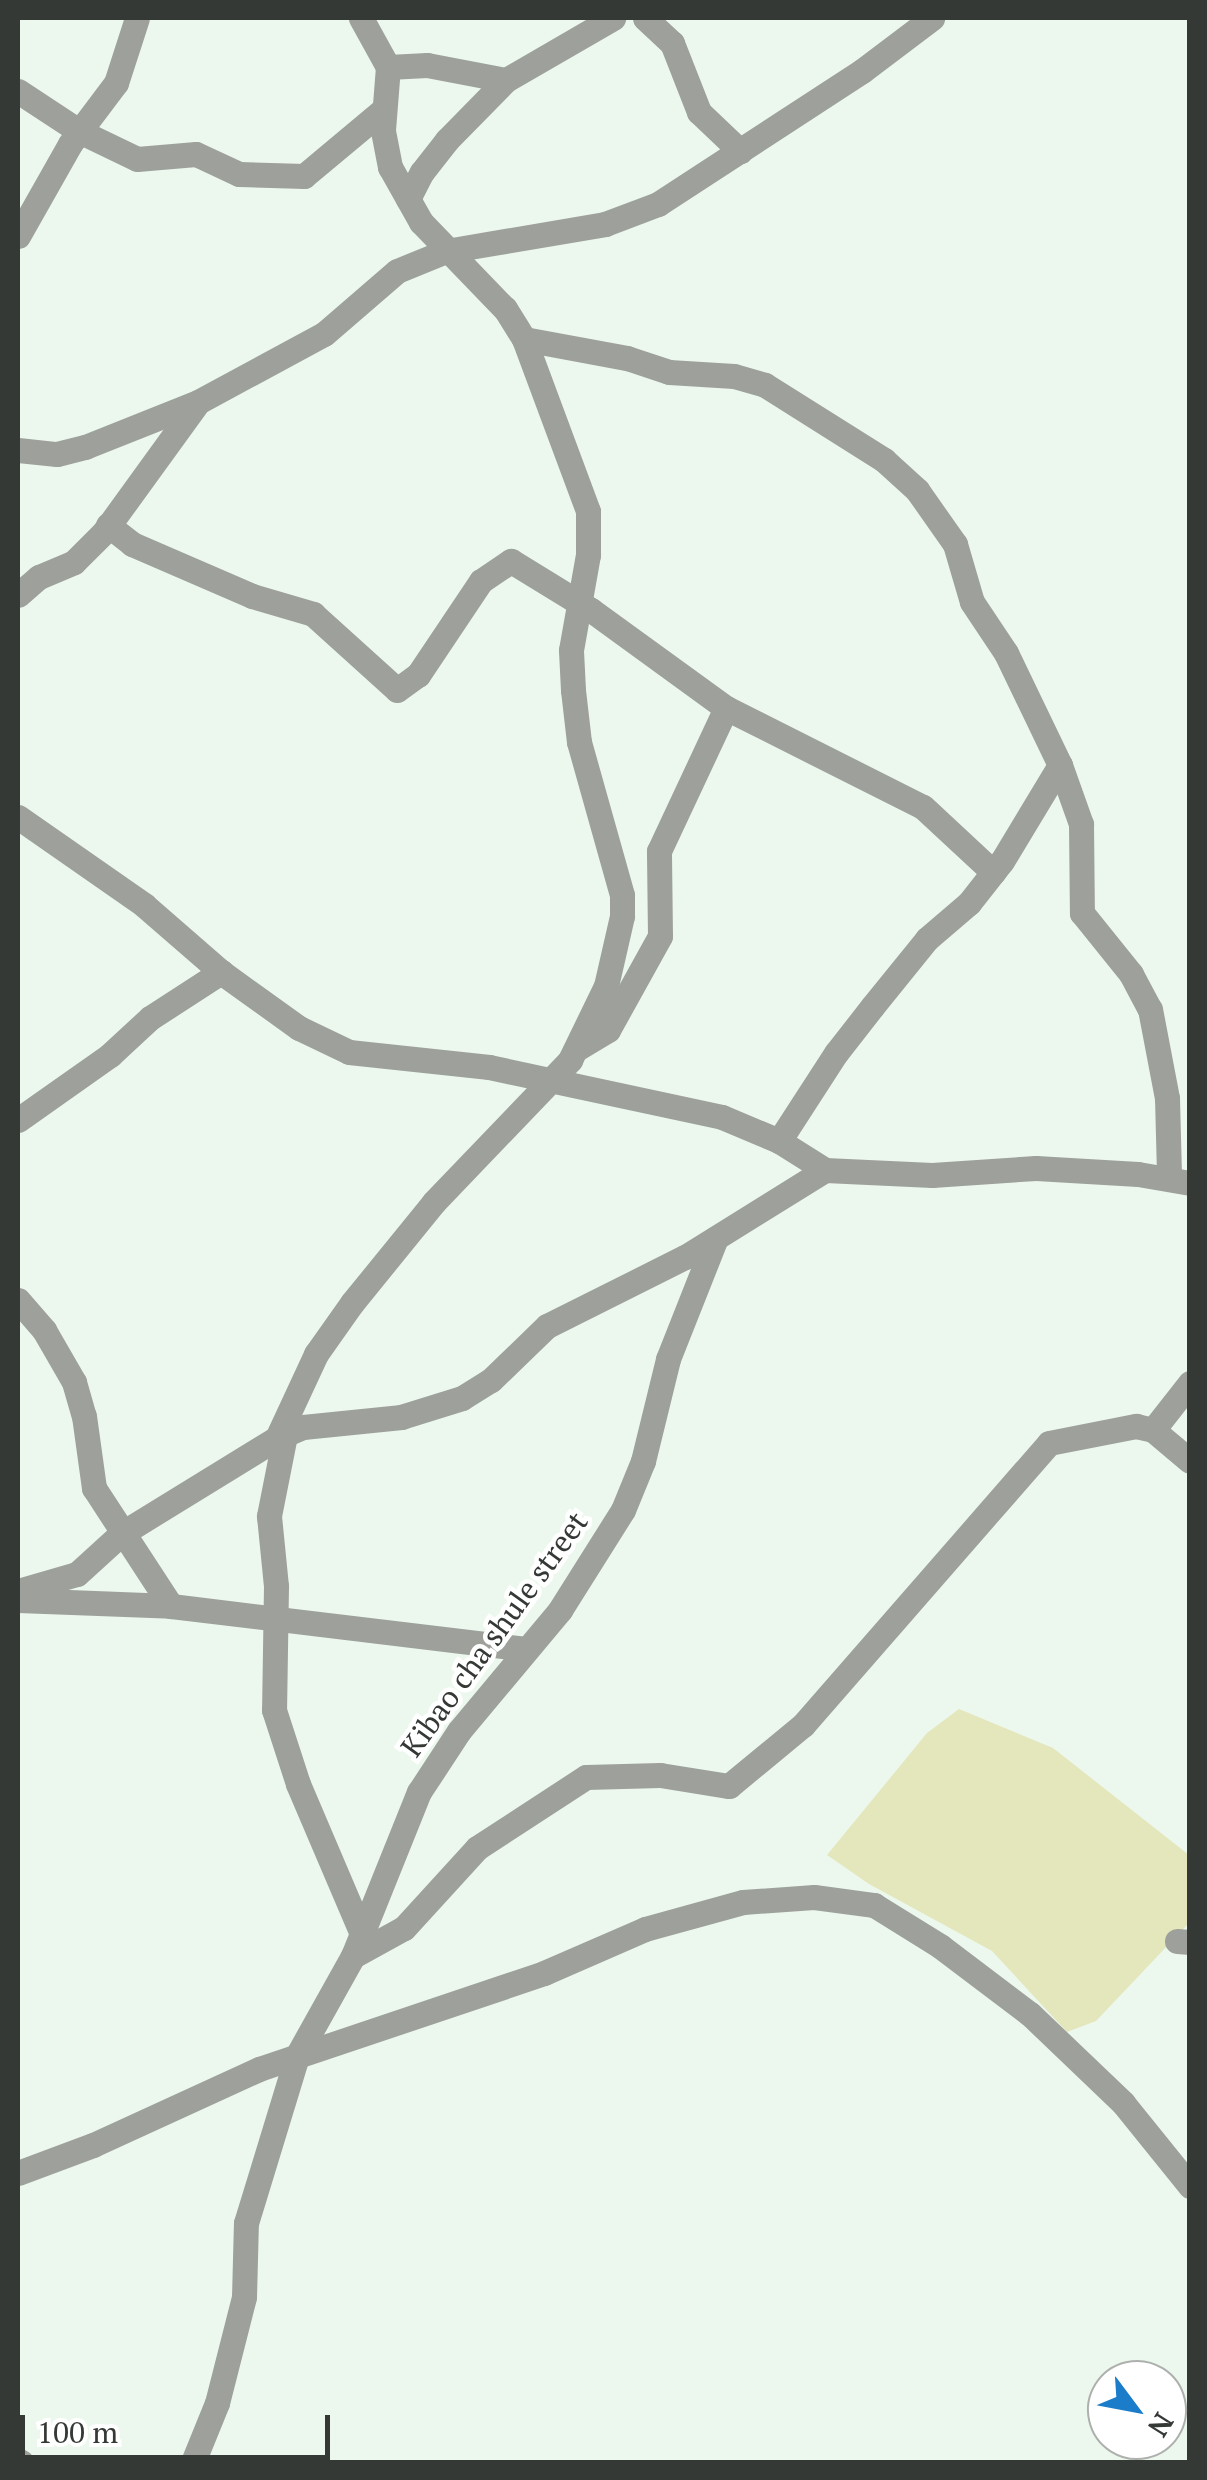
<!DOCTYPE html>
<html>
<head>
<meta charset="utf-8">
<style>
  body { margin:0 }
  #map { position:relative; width:1207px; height:2480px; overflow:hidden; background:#ecf8ee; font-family:"PT Serif",serif }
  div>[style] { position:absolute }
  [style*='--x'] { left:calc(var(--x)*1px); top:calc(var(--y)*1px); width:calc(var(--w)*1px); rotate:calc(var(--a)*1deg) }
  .green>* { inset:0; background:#e4e6bc }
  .street>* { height:25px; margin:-12.5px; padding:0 12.5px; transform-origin:12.5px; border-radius:12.5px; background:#9ea19b }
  span { translate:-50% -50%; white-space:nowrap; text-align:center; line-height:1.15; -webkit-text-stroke:9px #fff; paint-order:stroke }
  .street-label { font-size:30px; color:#353935 }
  .frame { position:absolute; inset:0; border:20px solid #353935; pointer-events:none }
  .north { position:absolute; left:1087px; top:2360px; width:100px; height:100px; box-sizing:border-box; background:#fff; border:2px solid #aeb0ae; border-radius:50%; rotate:122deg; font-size:28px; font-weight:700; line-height:40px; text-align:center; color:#353935 }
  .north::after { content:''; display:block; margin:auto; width:35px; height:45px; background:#1b7dc9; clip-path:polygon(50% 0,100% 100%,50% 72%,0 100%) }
  .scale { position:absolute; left:20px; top:2415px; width:310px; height:45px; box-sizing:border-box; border:5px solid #353935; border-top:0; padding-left:12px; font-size:30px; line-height:35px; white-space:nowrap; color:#353935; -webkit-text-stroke:8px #fff; paint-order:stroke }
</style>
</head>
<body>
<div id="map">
  <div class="green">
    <i style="clip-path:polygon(959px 1709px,1053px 1748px,1189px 1855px,1189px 1923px,1096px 2021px,1067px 2032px,992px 1951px,869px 1884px,827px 1855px,927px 1733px)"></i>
  </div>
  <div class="street">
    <i style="--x:645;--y:18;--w:37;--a:43"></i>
    <i style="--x:672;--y:43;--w:74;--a:68.6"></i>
    <i style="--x:699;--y:112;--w:57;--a:43.6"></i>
    <i style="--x:388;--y:67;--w:39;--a:-3"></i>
    <i style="--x:427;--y:65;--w:80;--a:10.8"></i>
    <i style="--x:18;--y:91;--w:73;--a:33.3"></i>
    <i style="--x:79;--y:131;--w:64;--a:25.8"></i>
    <i style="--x:137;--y:159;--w:59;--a:-4.8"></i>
    <i style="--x:196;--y:154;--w:47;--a:24.9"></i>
    <i style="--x:239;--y:174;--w:65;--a:1.8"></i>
    <i style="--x:304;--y:176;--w:104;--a:-39.9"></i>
    <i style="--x:408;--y:199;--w:30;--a:-63"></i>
    <i style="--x:422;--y:172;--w:41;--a:-52"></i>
    <i style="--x:447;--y:140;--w:84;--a:-45.5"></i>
    <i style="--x:506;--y:80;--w:124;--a:-30.1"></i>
    <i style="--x:18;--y:236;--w:106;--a:-60.5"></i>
    <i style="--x:70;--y:144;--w:76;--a:-53"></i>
    <i style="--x:116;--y:83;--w:68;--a:-72.1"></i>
    <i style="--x:524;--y:339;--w:105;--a:10.5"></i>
    <i style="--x:627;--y:358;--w:44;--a:18.4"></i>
    <i style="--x:669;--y:372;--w:65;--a:3.5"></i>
    <i style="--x:734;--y:376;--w:32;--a:16"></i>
    <i style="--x:765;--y:385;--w:141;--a:32.2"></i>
    <i style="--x:884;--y:460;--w:45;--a:42.3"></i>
    <i style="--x:917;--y:490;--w:66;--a:54.9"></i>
    <i style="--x:955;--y:544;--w:60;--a:73.7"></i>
    <i style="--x:972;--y:602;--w:61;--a:56.3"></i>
    <i style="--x:1006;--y:653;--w:124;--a:64.3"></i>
    <i style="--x:1060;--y:765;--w:112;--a:121.1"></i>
    <i style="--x:1002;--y:861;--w:53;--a:128.2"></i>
    <i style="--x:969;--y:903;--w:55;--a:139.4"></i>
    <i style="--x:927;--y:939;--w:87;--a:129"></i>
    <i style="--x:872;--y:1007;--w:58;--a:128"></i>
    <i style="--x:836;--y:1053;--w:105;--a:122.9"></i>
    <i style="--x:18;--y:450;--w:39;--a:6"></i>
    <i style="--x:57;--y:454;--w:29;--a:-14"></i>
    <i style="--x:85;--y:447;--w:122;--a:-21.7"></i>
    <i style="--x:198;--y:402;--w:143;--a:-28.4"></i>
    <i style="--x:324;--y:334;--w:96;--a:-40.8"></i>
    <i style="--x:397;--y:271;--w:53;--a:-22.2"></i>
    <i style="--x:446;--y:251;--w:161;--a:-9.6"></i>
    <i style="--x:605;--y:224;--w:57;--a:-20.7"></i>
    <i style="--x:658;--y:204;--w:244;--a:-33.1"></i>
    <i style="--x:862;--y:71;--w:88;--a:-37.1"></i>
    <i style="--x:108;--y:525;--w:31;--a:38"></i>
    <i style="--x:132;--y:544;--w:131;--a:23.4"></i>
    <i style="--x:252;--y:596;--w:64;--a:16.4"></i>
    <i style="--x:313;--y:614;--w:113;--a:42.1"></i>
    <i style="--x:397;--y:690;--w:26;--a:-36"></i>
    <i style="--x:418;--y:675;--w:113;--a:-56.2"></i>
    <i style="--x:481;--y:581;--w:36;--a:-34"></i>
    <i style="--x:511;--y:561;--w:94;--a:31.5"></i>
    <i style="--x:591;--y:610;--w:167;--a:36"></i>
    <i style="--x:726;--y:708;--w:220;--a:26.7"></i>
    <i style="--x:923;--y:807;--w:96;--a:42.9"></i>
    <i style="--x:18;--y:595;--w:28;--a:-41"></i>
    <i style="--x:39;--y:577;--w:38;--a:-23"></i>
    <i style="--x:74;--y:562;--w:42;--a:-45"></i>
    <i style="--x:104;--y:532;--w:157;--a:-54.1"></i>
    <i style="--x:1060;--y:765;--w:63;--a:70.4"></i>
    <i style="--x:1081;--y:824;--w:89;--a:89.4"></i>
    <i style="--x:1082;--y:913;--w:78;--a:51.2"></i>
    <i style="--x:1131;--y:974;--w:40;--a:62"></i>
    <i style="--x:1150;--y:1009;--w:91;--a:79.2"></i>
    <i style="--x:1167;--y:1098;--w:79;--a:88.5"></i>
    <i style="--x:18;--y:817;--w:154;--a:34.9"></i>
    <i style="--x:144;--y:905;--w:102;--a:41"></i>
    <i style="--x:221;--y:972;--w:96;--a:35.7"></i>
    <i style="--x:299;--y:1028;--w:55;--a:25.6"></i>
    <i style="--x:349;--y:1052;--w:141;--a:6.1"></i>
    <i style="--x:489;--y:1067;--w:238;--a:12.1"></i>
    <i style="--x:722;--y:1117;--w:62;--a:22.8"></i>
    <i style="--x:779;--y:1141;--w:54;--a:32.2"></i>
    <i style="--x:825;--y:1170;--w:107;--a:2.7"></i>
    <i style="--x:932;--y:1175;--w:104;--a:-3.9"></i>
    <i style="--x:1036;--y:1168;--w:102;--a:3.4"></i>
    <i style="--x:1138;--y:1174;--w:53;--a:9.8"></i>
    <i style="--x:578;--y:1048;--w:35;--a:-31"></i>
    <i style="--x:608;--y:1030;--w:107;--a:-61"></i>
    <i style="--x:660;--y:936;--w:85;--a:-90.7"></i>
    <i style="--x:659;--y:851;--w:158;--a:-64.9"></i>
    <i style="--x:18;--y:1120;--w:113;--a:-35.2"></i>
    <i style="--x:110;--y:1055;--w:54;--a:-42.8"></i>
    <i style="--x:150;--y:1018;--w:85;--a:-32.9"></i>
    <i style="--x:18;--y:1300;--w:40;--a:49"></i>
    <i style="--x:44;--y:1330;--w:60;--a:60"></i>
    <i style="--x:74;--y:1382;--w:35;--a:74"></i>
    <i style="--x:84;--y:1416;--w:73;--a:82.1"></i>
    <i style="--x:94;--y:1488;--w:141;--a:56.9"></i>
    <i style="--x:1153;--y:1430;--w:60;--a:-51.8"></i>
    <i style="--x:285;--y:1435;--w:83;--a:101.2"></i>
    <i style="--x:269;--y:1516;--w:70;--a:84.3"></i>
    <i style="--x:276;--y:1586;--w:124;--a:90.9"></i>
    <i style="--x:274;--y:1710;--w:78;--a:72"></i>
    <i style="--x:298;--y:1784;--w:161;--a:66.9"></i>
    <i style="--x:277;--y:1438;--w:93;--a:-65.1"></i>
    <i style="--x:316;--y:1354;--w:62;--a:-54.8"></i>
    <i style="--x:352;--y:1303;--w:130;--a:-50.9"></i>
    <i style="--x:434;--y:1202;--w:197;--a:-46.2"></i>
    <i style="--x:570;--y:1060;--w:82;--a:-64.1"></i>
    <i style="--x:606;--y:986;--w:72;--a:-77.1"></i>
    <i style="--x:622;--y:916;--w:21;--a:-90"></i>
    <i style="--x:622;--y:895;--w:159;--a:-105.7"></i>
    <i style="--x:579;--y:742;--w:52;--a:-96.6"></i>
    <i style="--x:573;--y:690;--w:40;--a:-92.9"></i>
    <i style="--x:571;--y:650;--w:97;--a:-79.9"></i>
    <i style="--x:588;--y:555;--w:44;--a:-90"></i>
    <i style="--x:588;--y:511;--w:184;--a:-110.4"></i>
    <i style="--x:524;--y:339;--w:36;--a:-122"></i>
    <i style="--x:505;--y:309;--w:121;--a:-134"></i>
    <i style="--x:421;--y:222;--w:63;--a:-119.4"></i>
    <i style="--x:390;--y:167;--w:38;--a:-101"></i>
    <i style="--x:383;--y:130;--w:63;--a:-85.5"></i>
    <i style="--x:388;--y:67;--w:56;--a:-118.9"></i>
    <i style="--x:18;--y:1591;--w:61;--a:-16.1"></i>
    <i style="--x:77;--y:1574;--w:59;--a:-42.3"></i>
    <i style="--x:121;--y:1534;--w:183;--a:-31.6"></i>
    <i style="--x:277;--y:1438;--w:28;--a:-23"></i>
    <i style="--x:303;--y:1427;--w:99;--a:-5.8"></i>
    <i style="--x:401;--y:1417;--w:64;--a:-17.3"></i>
    <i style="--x:462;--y:1398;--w:34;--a:-32"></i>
    <i style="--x:491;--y:1380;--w:78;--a:-44"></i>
    <i style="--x:547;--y:1326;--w:154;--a:-26.6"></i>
    <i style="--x:685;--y:1257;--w:165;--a:-31.9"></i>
    <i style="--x:18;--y:1600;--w:153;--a:2.2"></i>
    <i style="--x:171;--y:1606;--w:358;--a:6.9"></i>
    <i style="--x:1177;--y:1941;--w:13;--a:4"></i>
    <i style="--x:353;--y:1956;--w:58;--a:-28.8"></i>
    <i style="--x:404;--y:1928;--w:108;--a:-47.6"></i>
    <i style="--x:477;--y:1848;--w:130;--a:-33.1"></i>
    <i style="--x:586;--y:1777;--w:74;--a:-1.5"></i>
    <i style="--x:660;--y:1775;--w:70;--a:9.1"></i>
    <i style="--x:729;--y:1786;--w:96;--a:-39.5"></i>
    <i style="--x:803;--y:1725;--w:374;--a:-48.9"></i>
    <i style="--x:1049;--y:1443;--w:89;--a:-11.1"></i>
    <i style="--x:1136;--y:1426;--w:17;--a:13"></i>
    <i style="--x:1153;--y:1430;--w:48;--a:40"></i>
    <i style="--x:18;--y:2173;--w:80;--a:-20.5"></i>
    <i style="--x:93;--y:2145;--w:183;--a:-24.6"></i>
    <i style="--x:259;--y:2069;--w:301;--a:-18.6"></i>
    <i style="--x:544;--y:1973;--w:110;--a:-23.5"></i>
    <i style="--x:645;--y:1929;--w:102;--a:-15.4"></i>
    <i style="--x:743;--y:1902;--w:71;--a:-4"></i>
    <i style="--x:814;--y:1897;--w:61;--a:7.6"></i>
    <i style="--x:874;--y:1905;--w:78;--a:31.8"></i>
    <i style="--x:940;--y:1946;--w:113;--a:37.1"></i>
    <i style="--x:1030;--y:2014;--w:129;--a:43.7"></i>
    <i style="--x:1123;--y:2103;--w:107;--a:51.1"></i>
    <i style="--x:18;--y:2460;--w:4;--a:34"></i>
    <i style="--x:193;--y:2462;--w:64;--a:-67.9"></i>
    <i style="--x:217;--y:2403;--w:109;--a:-75.7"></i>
    <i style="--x:244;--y:2297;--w:74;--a:-88.5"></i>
    <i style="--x:246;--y:2223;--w:175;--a:-73"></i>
    <i style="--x:297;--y:2056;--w:115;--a:-60.8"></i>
    <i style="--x:353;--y:1956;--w:177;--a:-68.1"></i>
    <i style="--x:419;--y:1792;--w:73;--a:-56.7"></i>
    <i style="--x:459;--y:1731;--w:158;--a:-50.1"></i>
    <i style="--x:560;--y:1610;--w:118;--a:-57.8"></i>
    <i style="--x:623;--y:1510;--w:53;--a:-67.8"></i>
    <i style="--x:643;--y:1461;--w:105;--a:-76.2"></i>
    <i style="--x:668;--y:1359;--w:130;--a:-68.4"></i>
  </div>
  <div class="street-label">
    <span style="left:494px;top:1634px;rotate:-54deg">Kibao cha shule street</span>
  </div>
  <div class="frame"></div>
  <div class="north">N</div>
  <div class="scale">100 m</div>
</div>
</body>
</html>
